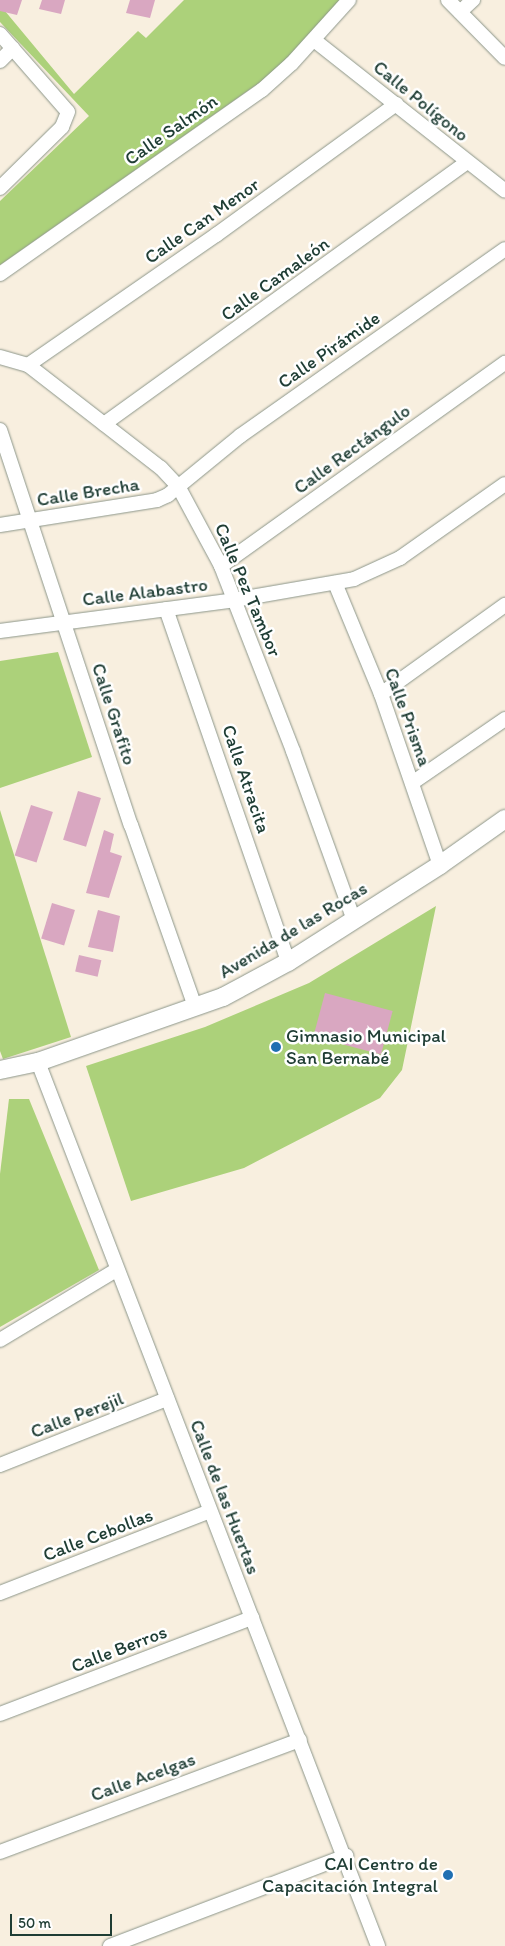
<!DOCTYPE html>
<html>
<head>
<meta charset="utf-8">
<style>
  body { margin:0 }
  #map { position:relative; width:505px; height:1946px; overflow:hidden; background:#f8efdf; font-family:Itim,sans-serif }
  div>[style] { position:absolute }
  .green>* { inset:0; background:#acd17a }
  .building>* { inset:0; background:#d9a7c1; transform-origin:0 0 }
  .roads { filter:drop-shadow(0 0 1px #8c968a) drop-shadow(0 0 1px #8c968a) }
  .minor>* { height:14px; margin:-7px; padding:0 7px; transform-origin:7px; border-radius:7px; background:#fff }
  .tertiary>* { height:18px; margin:-9px; padding:0 9px; transform-origin:9px; border-radius:9px; background:#fff }
  .dots>* { width:14px; height:14px; translate:-50% -50%; box-sizing:border-box; border:2px solid #fff; border-radius:50% }
  span { translate:-50% -50%; white-space:nowrap; text-align:center; line-height:1.15; -webkit-text-stroke:5px #fff; paint-order:stroke }
  .street-label { font-size:19px; color:#1f3d34 }
  .poi-label { font-size:19px; color:#1f3d34 }
  .left { translate:0 -50%; text-align:left }
  .right { translate:-100% -50%; text-align:right }
  .scale { position:absolute; left:10px; top:1914px; width:102px; height:22px; box-sizing:border-box; border:2px solid #1f3d34; border-top:0; padding-left:6px; font-size:15px; line-height:18px; white-space:nowrap; color:#1f3d34; -webkit-text-stroke:4px #fff; paint-order:stroke }
</style>
</head>
<body>
<div id="map">
  <div class="green">
    <i style="clip-path:polygon(184px 0,340px 0,276px 71px,0 265px,0 201px,89px 116px,0 22px,0 5px,74px 94px,138px 31px,146px 38px)"></i>
    <i style="clip-path:polygon(58px 652px,92px 757px,0 788px,0 661px)"></i>
    <i style="clip-path:polygon(0 810px,71px 1037px,3px 1059px,0 1051px)"></i>
    <i style="clip-path:polygon(436px 906px,402px 1070px,380px 1098px,244px 1168px,131px 1201px,86px 1066px,205px 1027px,309px 983px)"></i>
    <i style="clip-path:polygon(9px 1099px,29px 1099px,99px 1270px,0 1327px,0 1174px)"></i>
  </div>
  <div class="building">
    <i style="clip-path:polygon(0 0,22px 0,17px 15px,0 11px)"></i>
    <i style="clip-path:polygon(42px 0,65px 0,61px 14px,39px 9px)"></i>
    <i style="clip-path:polygon(130px 0,155px 0,150px 18px,126px 13px)"></i>
    <i style="left:78px;top:791px;width:24px;height:51px;rotate:17deg"></i>
    <i style="left:31px;top:805px;width:23px;height:53px;rotate:18deg"></i>
    <i style="clip-path:polygon(104px 830px,114px 834px,110px 852px,122px 856px,109px 898px,86px 893px)"></i>
    <i style="left:52px;top:903px;width:24px;height:37px;rotate:17deg"></i>
    <i style="clip-path:polygon(98px 910px,120px 916px,113px 952px,88px 947px)"></i>
    <i style="left:79px;top:955px;width:23px;height:17px;rotate:13deg"></i>
    <i style="left:325px;top:993px;width:70px;height:45px;rotate:15deg"></i>
  </div>
  <div class="roads">
    <div class="minor">
      <i style="left:448px;top:0;width:81px;rotate:45.5deg"></i>
      <i style="left:460px;top:12px;width:18px;rotate:-43deg"></i>
      <i style="left:0;top:34px;width:103px;rotate:48.9deg"></i>
      <i style="left:68px;top:112px;width:16px;rotate:112deg"></i>
      <i style="left:62px;top:127px;width:87px;rotate:135.5deg"></i>
      <i style="left:314px;top:40px;width:243px;rotate:38.3deg"></i>
      <i style="left:0;top:61px;width:18px;rotate:-45deg"></i>
      <i style="left:0;top:274px;width:320px;rotate:-35.1deg"></i>
      <i style="left:262px;top:90px;width:40px;rotate:-42deg"></i>
      <i style="left:292px;top:63px;width:85px;rotate:-47.9deg"></i>
      <i style="left:0;top:357px;width:29px;rotate:16deg"></i>
      <i style="left:28px;top:365px;width:168px;rotate:37.8deg"></i>
      <i style="left:161px;top:468px;width:25px;rotate:47deg"></i>
      <i style="left:178px;top:486px;width:91px;rotate:61.7deg"></i>
      <i style="left:221px;top:566px;width:199px;rotate:68.7deg"></i>
      <i style="left:293px;top:751px;width:180px;rotate:70.2deg"></i>
      <i style="left:28px;top:365px;width:229px;rotate:-34.7deg"></i>
      <i style="left:216px;top:235px;width:223px;rotate:-36deg"></i>
      <i style="left:104px;top:424px;width:448px;rotate:-35.8deg"></i>
      <i style="left:0;top:430px;width:416px;rotate:71.7deg"></i>
      <i style="left:131px;top:825px;width:193px;rotate:70.6deg"></i>
      <i style="left:0;top:525px;width:159px;rotate:-9deg"></i>
      <i style="left:157px;top:500px;width:12px;rotate:-24deg"></i>
      <i style="left:168px;top:495px;width:93px;rotate:-39.3deg"></i>
      <i style="left:240px;top:436px;width:324px;rotate:-35.2deg"></i>
      <i style="left:221px;top:566px;width:349px;rotate:-35.6deg"></i>
      <i style="left:335px;top:583px;width:120px;rotate:67.5deg"></i>
      <i style="left:381px;top:694px;width:181px;rotate:71deg"></i>
      <i style="left:166px;top:609px;width:373px;rotate:70.9deg"></i>
      <i style="left:0;top:631px;width:236px;rotate:-7.5deg"></i>
      <i style="left:234px;top:600px;width:122px;rotate:-9.9deg"></i>
      <i style="left:354px;top:579px;width:51px;rotate:-24.5deg"></i>
      <i style="left:400px;top:558px;width:128px;rotate:-35.2deg"></i>
      <i style="left:381px;top:694px;width:153px;rotate:-35.7deg"></i>
      <i style="left:412px;top:783px;width:113px;rotate:-34.5deg"></i>
      <i style="left:38px;top:1062px;width:947px;rotate:68.96deg"></i>
      <i style="left:0;top:1340px;width:135px;rotate:-31.1deg"></i>
      <i style="left:0;top:1465px;width:180px;rotate:-21.6deg"></i>
      <i style="left:0;top:1593px;width:225px;rotate:-21.3deg"></i>
      <i style="left:0;top:1714px;width:270px;rotate:-20.9deg"></i>
      <i style="left:0;top:1852px;width:320px;rotate:-20.5deg"></i>
      <i style="left:110px;top:1946px;width:253px;rotate:-20.9deg"></i>
    </div>
    <div class="tertiary">
      <i style="left:0;top:1070px;width:39px;rotate:-12deg"></i>
      <i style="left:38px;top:1062px;width:196px;rotate:-19.4deg"></i>
      <i style="left:223px;top:997px;width:74px;rotate:-28.3deg"></i>
      <i style="left:288px;top:962px;width:180px;rotate:-32.5deg"></i>
      <i style="left:440px;top:865px;width:80px;rotate:-35.3deg"></i>
    </div>
  </div>
  <div class="dots">
    <i style="left:276px;top:1047px;background:#1f6fb2"></i>
    <i style="left:448px;top:1875px;background:#1f6fb2"></i>
  </div>
  <div class="street-label">
    <span style="left:421px;top:101px;rotate:39deg">Calle Polígono</span>
    <span style="left:171px;top:130px;rotate:-35deg">Calle Salmón</span>
    <span style="left:202px;top:221px;rotate:-35deg">Calle Can Menor</span>
    <span style="left:275px;top:279px;rotate:-36deg">Calle Camaleón</span>
    <span style="left:329px;top:350px;rotate:-35deg">Calle Pirámide</span>
    <span style="left:352px;top:449px;rotate:-36deg">Calle Rectángulo</span>
    <span style="left:88px;top:492px;rotate:-9deg">Calle Brecha</span>
    <span style="left:248px;top:590px;rotate:67deg">Calle Pez Tambor</span>
    <span style="left:145px;top:592px;rotate:-7deg">Calle Alabastro</span>
    <span style="left:114px;top:714px;rotate:72deg">Calle Grafito</span>
    <span style="left:408px;top:717px;rotate:70deg">Calle Prisma</span>
    <span style="left:246px;top:779px;rotate:71deg">Calle Atracita</span>
    <span style="left:293px;top:930px;rotate:-31deg">Avenida de las Rocas</span>
    <span style="left:77px;top:1415px;rotate:-21deg">Calle Perejil</span>
    <span style="left:225px;top:1497px;rotate:69deg">Calle de las Huertas</span>
    <span style="left:98px;top:1535px;rotate:-21deg">Calle Cebollas</span>
    <span style="left:119px;top:1649px;rotate:-21deg">Calle Berros</span>
    <span style="left:143px;top:1777px;rotate:-20deg">Calle Acelgas</span>
  </div>
  <div class="poi-label">
    <span class="left" style="left:286px;top:1047px">Gimnasio Municipal<br>San Bernabé</span>
    <span class="right" style="left:438px;top:1875px">CAI Centro de<br>Capacitación Integral</span>
  </div>
  <div class="scale">50 m</div>
</div>
</body>
</html>
